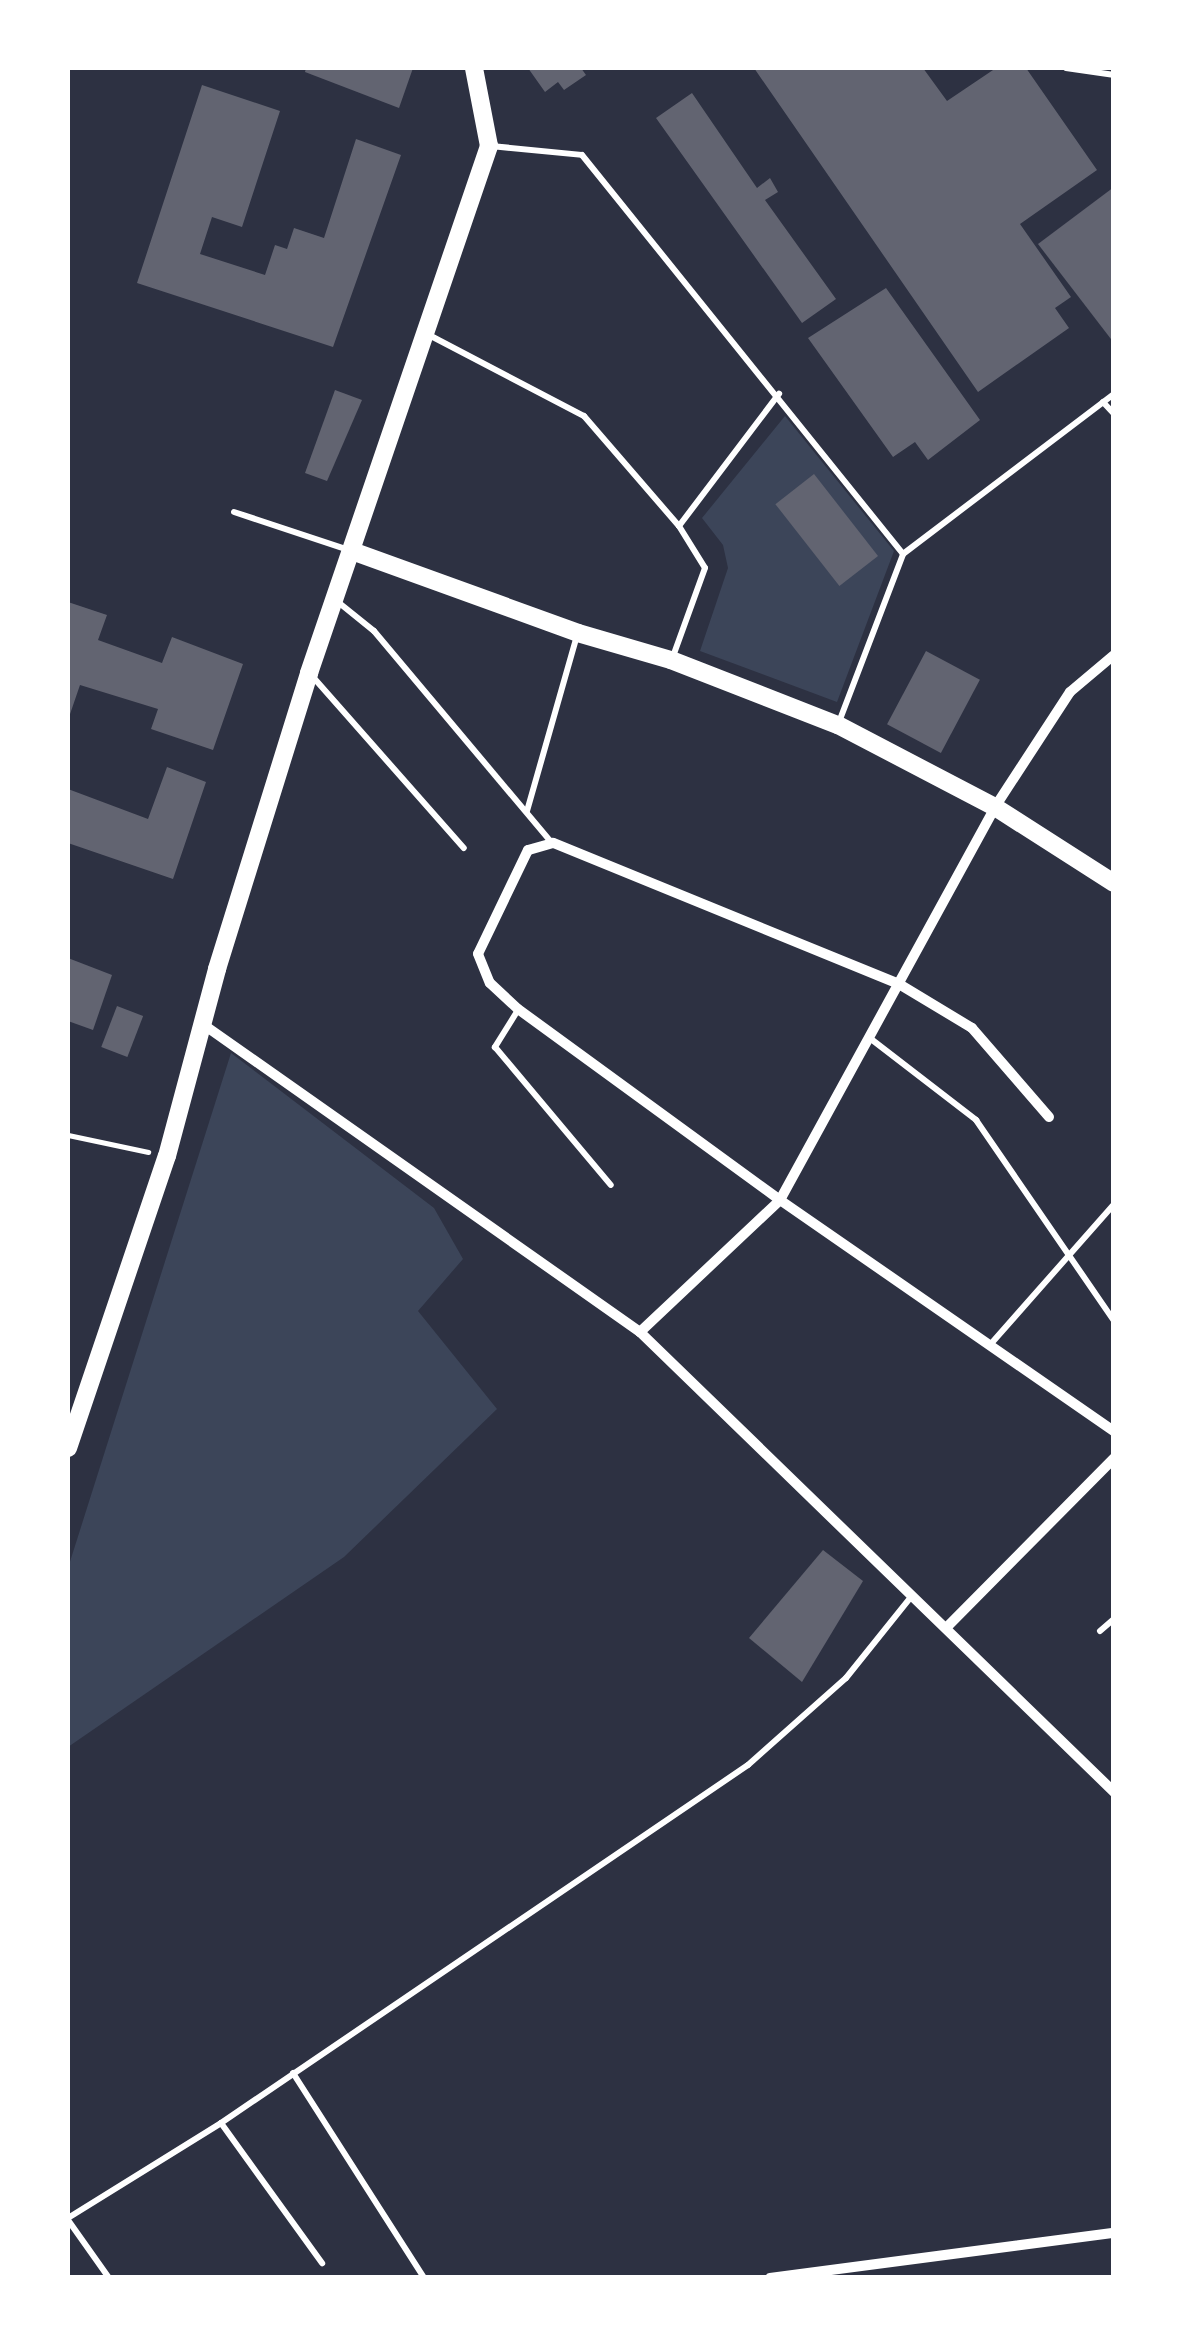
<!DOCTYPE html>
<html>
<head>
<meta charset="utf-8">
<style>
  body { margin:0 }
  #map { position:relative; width:1181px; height:2345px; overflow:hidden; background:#2d3142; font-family:"Open Sans",sans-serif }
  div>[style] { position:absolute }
  .green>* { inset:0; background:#3c4559 }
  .building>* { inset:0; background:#626471; transform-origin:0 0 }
  .path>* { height:5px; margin:-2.5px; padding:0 2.5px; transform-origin:2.5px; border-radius:2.5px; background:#fff }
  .service>* { height:6px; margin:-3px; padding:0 3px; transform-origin:3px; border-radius:3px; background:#fff }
  .minor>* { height:10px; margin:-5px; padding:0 5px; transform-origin:5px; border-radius:5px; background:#fff }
  .tertiary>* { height:18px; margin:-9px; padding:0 9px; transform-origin:9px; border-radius:9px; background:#fff }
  span { translate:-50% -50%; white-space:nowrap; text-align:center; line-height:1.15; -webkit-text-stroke:8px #fff; paint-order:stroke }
  .frame { position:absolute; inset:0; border:70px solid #fff; pointer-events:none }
</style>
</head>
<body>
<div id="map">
  <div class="green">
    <i style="clip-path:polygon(785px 416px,894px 551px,837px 702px,700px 651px,728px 568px,723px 545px,702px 518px)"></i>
    <i style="clip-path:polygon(231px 1053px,434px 1208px,463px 1259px,418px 1311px,497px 1409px,344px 1557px,68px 1747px,68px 1568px)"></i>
  </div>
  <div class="building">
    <i style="clip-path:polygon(306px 68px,413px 68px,399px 108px,305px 72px)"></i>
    <i style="clip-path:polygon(528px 68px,581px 68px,586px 75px,564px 90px,558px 82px,545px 92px)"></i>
    <i style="clip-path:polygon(754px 68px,923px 68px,947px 101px,996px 68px,1026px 68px,1097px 170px,1020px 224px,1071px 297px,1055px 308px,1069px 328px,978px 392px)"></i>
    <i style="clip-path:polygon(202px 85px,280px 111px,242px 227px,212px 217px,200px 254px,265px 275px,275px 245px,287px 249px,294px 228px,324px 238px,356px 139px,401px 155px,333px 347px,137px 283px)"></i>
    <i style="clip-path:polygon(692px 93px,757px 188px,770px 178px,778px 192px,765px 200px,836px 299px,802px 323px,656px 118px)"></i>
    <i style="clip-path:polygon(1114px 187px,1114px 343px,1038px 244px)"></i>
    <i style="clip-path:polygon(886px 288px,980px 420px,928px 460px,915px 442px,893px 457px,808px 338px)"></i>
    <i style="clip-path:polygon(335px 390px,362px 400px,327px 481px,305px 473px)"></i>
    <i style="left:814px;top:474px;width:104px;height:49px;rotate:52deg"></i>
    <i style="clip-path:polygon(68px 602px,107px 615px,98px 640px,162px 663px,172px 637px,243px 664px,213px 750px,151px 729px,158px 709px,80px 685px,68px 720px)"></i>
    <i style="left:926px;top:651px;width:61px;height:83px;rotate:28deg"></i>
    <i style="clip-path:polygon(167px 767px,206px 782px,173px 879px,68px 843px,68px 789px,148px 819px)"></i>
    <i style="clip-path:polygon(68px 958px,112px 975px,93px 1030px,68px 1021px)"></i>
    <i style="left:117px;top:1006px;width:28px;height:44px;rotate:21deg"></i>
    <i style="clip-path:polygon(823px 1550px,863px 1581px,802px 1682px,749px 1638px)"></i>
  </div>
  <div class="path">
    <i style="left:68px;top:1135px;width:82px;rotate:12deg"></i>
  </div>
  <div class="service">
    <i style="left:1066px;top:68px;width:49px;rotate:8.3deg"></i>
    <i style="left:491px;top:146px;width:91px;rotate:5.6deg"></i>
    <i style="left:582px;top:155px;width:512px;rotate:51.18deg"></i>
    <i style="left:429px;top:335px;width:175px;rotate:27.6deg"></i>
    <i style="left:584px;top:416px;width:145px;rotate:49.2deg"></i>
    <i style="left:679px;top:526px;width:49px;rotate:58.2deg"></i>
    <i style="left:705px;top:568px;width:97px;rotate:109.9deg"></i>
    <i style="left:1103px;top:402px;width:16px;rotate:47deg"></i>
    <i style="left:234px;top:512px;width:118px;rotate:18.3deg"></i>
    <i style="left:679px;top:526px;width:166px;rotate:-52.9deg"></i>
    <i style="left:338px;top:602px;width:46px;rotate:38.9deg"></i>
    <i style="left:374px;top:631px;width:277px;rotate:50deg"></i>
    <i style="left:313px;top:677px;width:228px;rotate:48.6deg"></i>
    <i style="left:839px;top:722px;width:180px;rotate:-69.1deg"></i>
    <i style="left:903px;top:554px;width:265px;rotate:-37.2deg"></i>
    <i style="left:527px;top:811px;width:183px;rotate:-74.1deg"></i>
    <i style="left:518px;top:1010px;width:44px;rotate:121.9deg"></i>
    <i style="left:495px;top:1047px;width:180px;rotate:50deg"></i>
    <i style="left:871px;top:1039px;width:133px;rotate:37.6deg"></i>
    <i style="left:976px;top:1120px;width:244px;rotate:55.5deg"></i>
    <i style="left:989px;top:1346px;width:189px;rotate:-48.6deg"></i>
    <i style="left:1100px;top:1631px;width:18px;rotate:-41deg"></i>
    <i style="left:293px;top:2073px;width:243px;rotate:57.4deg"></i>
    <i style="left:221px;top:2123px;width:173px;rotate:54.2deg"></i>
    <i style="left:68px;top:2218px;width:180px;rotate:-31.8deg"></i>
    <i style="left:221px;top:2123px;width:637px;rotate:-34.19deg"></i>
    <i style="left:748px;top:1765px;width:131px;rotate:-41.6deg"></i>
    <i style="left:846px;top:1678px;width:104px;rotate:-51.3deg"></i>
    <i style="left:68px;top:2220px;width:71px;rotate:54.7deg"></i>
  </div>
  <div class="minor">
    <i style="left:204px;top:1025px;width:533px;rotate:35.15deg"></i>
    <i style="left:640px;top:1332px;width:661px;rotate:44.14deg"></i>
    <i style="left:1049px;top:1117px;width:118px;rotate:-130.9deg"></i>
    <i style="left:972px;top:1028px;width:85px;rotate:-148.9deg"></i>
    <i style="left:899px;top:984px;width:374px;rotate:-157.8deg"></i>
    <i style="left:553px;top:843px;width:26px;rotate:164deg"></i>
    <i style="left:528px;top:850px;width:115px;rotate:115.7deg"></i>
    <i style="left:478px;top:954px;width:31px;rotate:68deg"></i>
    <i style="left:490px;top:983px;width:38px;rotate:43deg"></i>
    <i style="left:518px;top:1009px;width:324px;rotate:36.1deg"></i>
    <i style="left:780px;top:1200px;width:406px;rotate:34.7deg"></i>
    <i style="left:640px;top:1332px;width:192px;rotate:-43.3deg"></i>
    <i style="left:780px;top:1200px;width:448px;rotate:-61.3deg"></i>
    <i style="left:995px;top:807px;width:137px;rotate:-56.9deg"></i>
    <i style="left:1070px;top:692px;width:57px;rotate:-40.1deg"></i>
    <i style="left:946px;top:1628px;width:239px;rotate:-45.3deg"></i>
    <i style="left:770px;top:2278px;width:347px;rotate:-7.5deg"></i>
  </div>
  <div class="tertiary">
    <i style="left:352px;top:551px;width:240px;rotate:19.9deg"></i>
    <i style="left:578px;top:633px;width:97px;rotate:16.2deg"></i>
    <i style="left:671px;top:660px;width:179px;rotate:21.3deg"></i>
    <i style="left:838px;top:725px;width:177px;rotate:27.6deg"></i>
    <i style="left:995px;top:807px;width:141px;rotate:32.6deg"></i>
    <i style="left:68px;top:1448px;width:308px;rotate:-71.3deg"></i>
    <i style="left:167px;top:1156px;width:194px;rotate:-75deg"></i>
    <i style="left:217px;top:969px;width:310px;rotate:-72.7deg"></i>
    <i style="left:309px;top:673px;width:557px;rotate:-71.14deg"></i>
    <i style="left:489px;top:146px;width:79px;rotate:-100.9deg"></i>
  </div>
  <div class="frame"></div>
</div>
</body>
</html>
